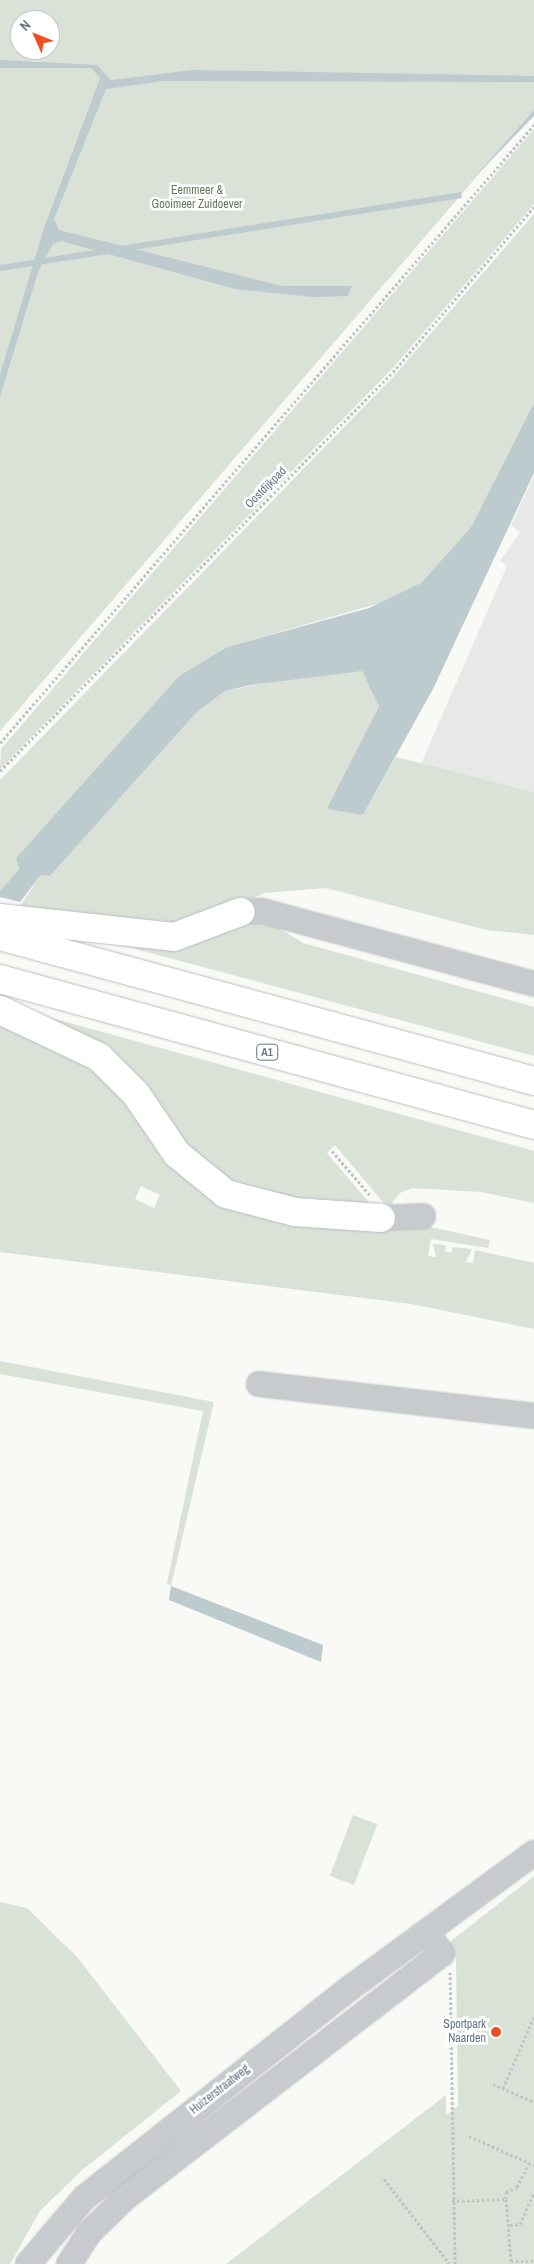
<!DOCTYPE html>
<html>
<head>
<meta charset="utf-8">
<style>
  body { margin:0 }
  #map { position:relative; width:534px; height:2264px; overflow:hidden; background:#f9f9f6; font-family:"Archivo Narrow",sans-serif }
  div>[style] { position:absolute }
  .built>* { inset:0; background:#e7e8e7 }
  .green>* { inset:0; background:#dae1d7; transform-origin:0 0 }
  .water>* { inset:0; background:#bdcace; transform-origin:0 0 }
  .path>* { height:3px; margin-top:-1.5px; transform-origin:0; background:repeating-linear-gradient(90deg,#c0c3c5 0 2.5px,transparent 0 5px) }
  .roads { filter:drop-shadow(0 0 1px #b9bdc0) drop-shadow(0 0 1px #b9bdc0) }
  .minor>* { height:24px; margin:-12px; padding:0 12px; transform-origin:12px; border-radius:12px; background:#c7cbce }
  .highway>* { height:28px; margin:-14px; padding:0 14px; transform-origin:14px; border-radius:14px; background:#fff }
  .dots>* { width:14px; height:14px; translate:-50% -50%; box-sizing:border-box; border:2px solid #fff; border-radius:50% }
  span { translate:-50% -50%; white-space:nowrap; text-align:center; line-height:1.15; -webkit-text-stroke:5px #fff; paint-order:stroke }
  .shield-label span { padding:1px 4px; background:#fff; border:1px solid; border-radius:4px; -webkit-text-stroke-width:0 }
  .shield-label { font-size:11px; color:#627583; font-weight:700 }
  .park-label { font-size:12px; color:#667a61 }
  .street-label { font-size:12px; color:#627583 }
  .poi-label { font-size:12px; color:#627583 }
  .right { translate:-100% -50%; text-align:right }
  .north { position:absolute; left:10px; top:10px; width:50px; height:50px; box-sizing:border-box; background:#fff; border:1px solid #c0c8cd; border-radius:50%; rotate:314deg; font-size:14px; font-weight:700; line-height:20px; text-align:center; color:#627583 }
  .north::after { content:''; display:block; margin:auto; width:18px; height:22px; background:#ef4f20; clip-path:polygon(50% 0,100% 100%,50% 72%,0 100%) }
</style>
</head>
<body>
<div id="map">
  <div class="built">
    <i style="clip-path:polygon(534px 476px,534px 792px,421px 764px,507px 566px,500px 561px,520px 532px,511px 525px)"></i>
  </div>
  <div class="green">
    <i style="clip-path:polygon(evenodd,0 0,534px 0,534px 110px,0 731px,0 0,20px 20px,50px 20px,50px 50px,20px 50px,20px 20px)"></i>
    <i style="clip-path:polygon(534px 129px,534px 204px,392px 369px,0 769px,1px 749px)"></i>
    <i style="clip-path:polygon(534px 214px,534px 403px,471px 527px,421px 583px,397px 598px,227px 647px,179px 676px,16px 858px,19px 869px,0 891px,0 780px,394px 376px)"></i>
    <i style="clip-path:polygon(362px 670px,379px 706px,328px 809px,363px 815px,396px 757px,534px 792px,534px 935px,486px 930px,326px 888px,265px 893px,192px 925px,20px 906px,41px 875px,50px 876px,196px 713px,225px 691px,303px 675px)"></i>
    <i style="clip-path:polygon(261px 917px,303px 943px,534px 1007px,534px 1056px,91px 937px)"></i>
    <i style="clip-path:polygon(12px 1007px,534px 1151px,534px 1203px,481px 1192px,412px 1188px,400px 1193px,388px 1208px,335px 1145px,327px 1153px,377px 1212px,351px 1212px,218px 1182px,155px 1111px)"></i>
    <i style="clip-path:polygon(evenodd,0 1022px,91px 1062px,187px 1174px,490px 1240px,488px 1248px,431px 1239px,428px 1256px,436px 1257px,433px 1244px,446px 1245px,445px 1251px,451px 1253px,453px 1247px,472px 1249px,466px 1262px,473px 1263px,475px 1250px,534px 1263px,534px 1329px,411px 1304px,0 1252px,0 1022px,141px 1186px,160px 1195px,154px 1208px,135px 1199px,141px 1186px)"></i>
    <i style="clip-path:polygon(0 1361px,214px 1402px,171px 1586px,167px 1583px,203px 1411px,0 1374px)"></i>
    <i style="left:353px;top:1815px;width:26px;height:65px;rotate:21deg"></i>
    <i style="clip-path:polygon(534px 1876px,534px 2264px,226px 2264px,446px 2095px,446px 2115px,458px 2106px,456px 1957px,446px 1945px)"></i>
    <i style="clip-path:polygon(0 1902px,27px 1908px,77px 1957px,181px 2091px,81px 2171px,40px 2211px,10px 2264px,0 2264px)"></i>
  </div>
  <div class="water">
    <i style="clip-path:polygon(0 60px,97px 65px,111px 80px,193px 70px,534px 76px,534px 82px,164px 81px,106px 89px,54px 219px,59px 230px,282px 286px,352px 286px,348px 296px,314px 297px,235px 289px,61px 241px,53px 244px,38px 272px,0 397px,0 375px,44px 228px,100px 78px,91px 68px,0 68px)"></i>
    <i style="clip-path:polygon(534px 110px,534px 116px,473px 179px)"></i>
    <i style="left:461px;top:192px;width:6px;height:709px;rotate:81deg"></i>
    <i style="clip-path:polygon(534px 403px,534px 473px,433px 689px,363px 815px,327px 809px,379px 706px,362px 671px,251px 685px,225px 691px,196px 713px,50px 876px,41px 875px,20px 902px,0 897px,0 891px,19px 869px,16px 858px,179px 676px,227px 647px,369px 608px,421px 583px,471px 527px)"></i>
    <i style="clip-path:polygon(171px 1586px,323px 1645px,321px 1662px,169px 1600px)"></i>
  </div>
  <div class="path">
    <i style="left:0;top:743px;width:817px;rotate:-49.17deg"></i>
    <i style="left:0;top:771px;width:560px;rotate:-45.43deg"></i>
    <i style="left:393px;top:372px;width:217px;rotate:-49.5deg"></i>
    <i style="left:332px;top:1151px;width:58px;rotate:49.2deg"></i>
    <i style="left:450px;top:1972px;width:292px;rotate:89deg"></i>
    <i style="left:493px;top:2084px;width:45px;rotate:23.7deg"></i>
    <i style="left:503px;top:2088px;width:77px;rotate:-66.4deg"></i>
    <i style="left:469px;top:2136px;width:71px;rotate:24deg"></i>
    <i style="left:384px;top:2179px;width:106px;rotate:52.3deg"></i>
    <i style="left:506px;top:2199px;width:62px;rotate:85.4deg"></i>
    <i style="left:511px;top:2261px;width:23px"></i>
    <i style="left:452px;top:2201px;width:54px;rotate:-2.1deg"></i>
    <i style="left:506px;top:2199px;width:7px;rotate:-90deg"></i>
    <i style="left:506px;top:2192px;width:12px;rotate:-24deg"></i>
    <i style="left:517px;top:2187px;width:27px;rotate:-63deg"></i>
    <i style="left:510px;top:2225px;width:10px;rotate:-6deg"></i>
    <i style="left:520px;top:2224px;width:35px;rotate:-66deg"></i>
  </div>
  <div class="roads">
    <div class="minor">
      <i style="left:240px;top:912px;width:22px;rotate:-3deg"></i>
      <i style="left:262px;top:911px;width:282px;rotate:15deg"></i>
      <i style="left:381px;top:1218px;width:42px;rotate:-2.7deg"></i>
      <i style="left:259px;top:1384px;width:277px;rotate:6.6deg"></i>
      <i style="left:28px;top:2264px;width:87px;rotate:-49.7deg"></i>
      <i style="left:84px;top:2198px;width:339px;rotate:-38.3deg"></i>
      <i style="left:350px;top:1988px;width:228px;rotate:-36.3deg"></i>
      <i style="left:69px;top:2264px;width:37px;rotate:-57deg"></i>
      <i style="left:89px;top:2233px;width:52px;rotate:-44.2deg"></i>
      <i style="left:126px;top:2197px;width:399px;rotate:-37.6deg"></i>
      <i style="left:442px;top:1954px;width:27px;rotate:-124deg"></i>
    </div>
    <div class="highway">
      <i style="left:0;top:918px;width:175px;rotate:6.2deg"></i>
      <i style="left:174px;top:937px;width:71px;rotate:-20.7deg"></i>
      <i style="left:0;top:936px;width:553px;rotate:15.19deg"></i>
      <i style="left:0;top:979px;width:554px;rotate:15.29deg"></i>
      <i style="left:0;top:1010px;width:110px;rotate:25.4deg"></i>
      <i style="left:99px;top:1057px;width:52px;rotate:45deg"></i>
      <i style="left:136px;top:1094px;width:73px;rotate:55.7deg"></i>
      <i style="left:177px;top:1154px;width:63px;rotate:39.2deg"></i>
      <i style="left:226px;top:1194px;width:71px;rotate:14.6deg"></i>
      <i style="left:295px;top:1212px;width:86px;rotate:4deg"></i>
    </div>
  </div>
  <div class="dots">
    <i style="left:496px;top:2032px;background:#ef4f20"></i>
  </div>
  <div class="shield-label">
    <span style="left:267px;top:1052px">A1</span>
  </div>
  <div class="park-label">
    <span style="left:197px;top:198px">Eemmeer &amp;<br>Gooimeer Zuidoever</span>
  </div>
  <div class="street-label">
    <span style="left:266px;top:488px;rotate:-45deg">Oostdijkpad</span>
    <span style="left:220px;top:2090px;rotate:-38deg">Huizerstraatweg</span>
  </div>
  <div class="poi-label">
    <span class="right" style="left:486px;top:2032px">Sportpark<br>Naarden</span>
  </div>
  <div class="north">N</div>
</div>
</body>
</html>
